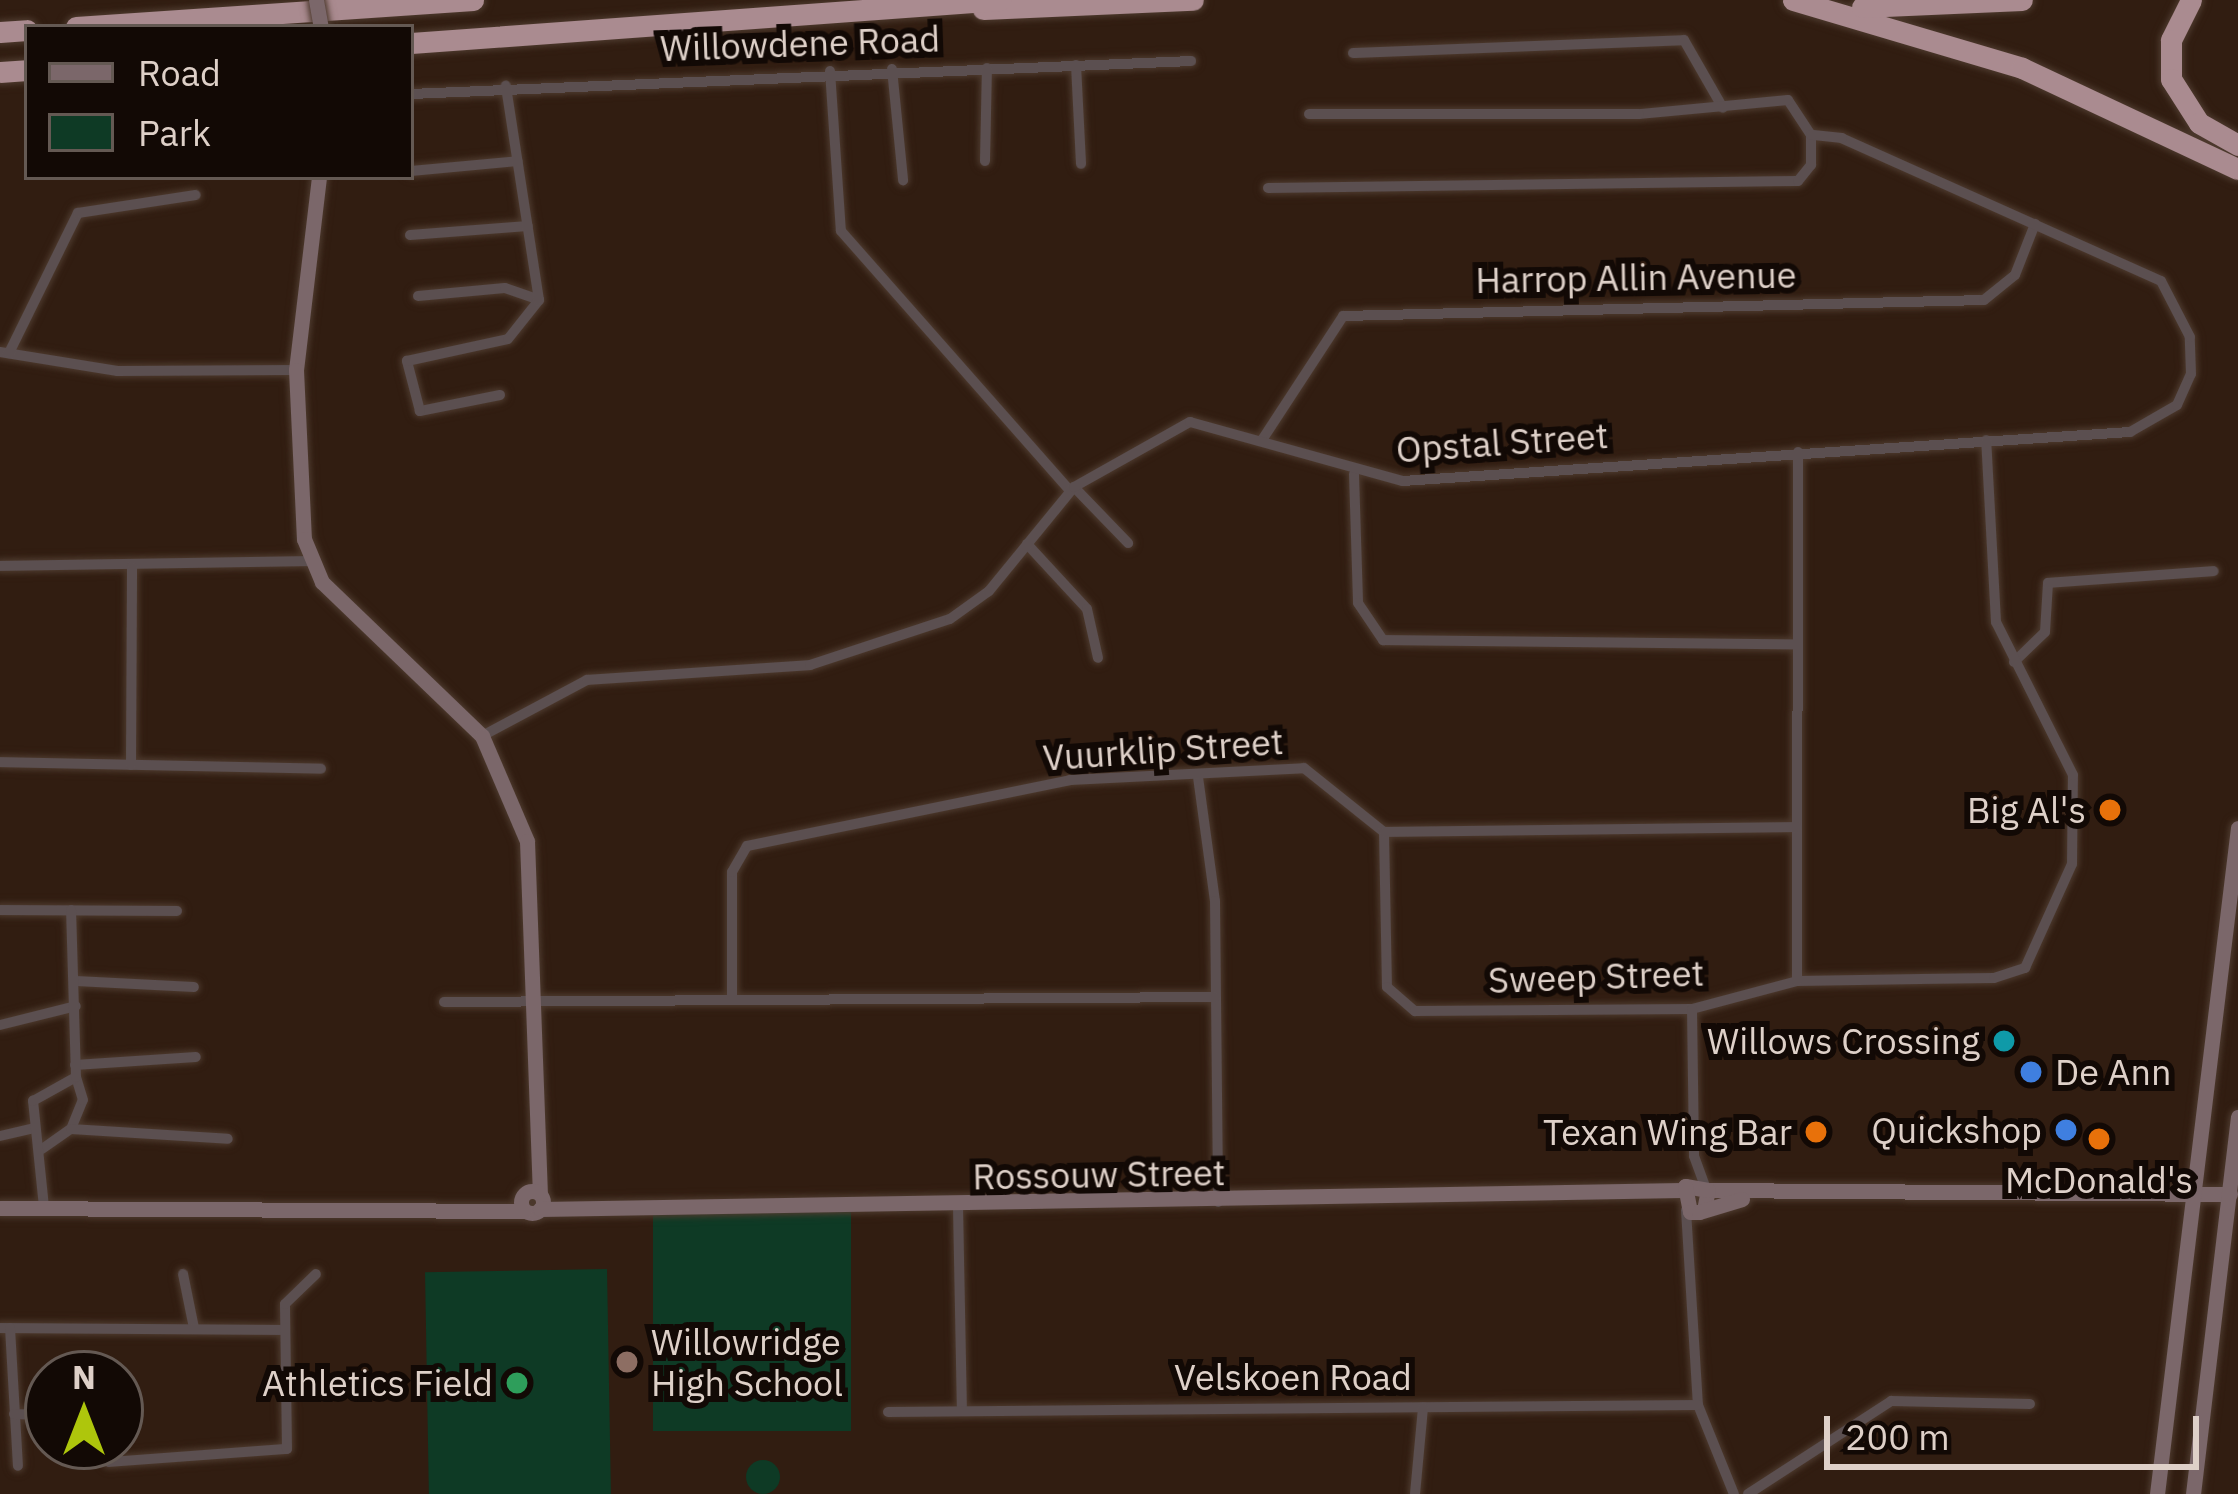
<!DOCTYPE html>
<html>
<head>
<meta charset="utf-8">
<style>
  body { margin:0 }
  #map { position:relative; width:2238px; height:1494px; overflow:hidden; background:#311d11; font-family:"IBM Plex Sans",sans-serif }
  div>[style] { position:absolute }
  .green>* { inset:0; background:#0e3a25; transform-origin:0 0 }
  .round { border-radius:50% }
  .roads { filter:drop-shadow(0 0 3px #4d3a2e) drop-shadow(0 0 3px #4d3a2e) }
  .street>* { height:10px; margin:-5px; padding:0 5px; transform-origin:5px; border-radius:5px; background:#5b4f50 }
  .secondary>* { height:15px; margin:-7.5px; padding:0 7.5px; transform-origin:7.5px; border-radius:7.5px; background:#7b676a }
  .secondary>.ring { margin:-7.5px; padding:0; box-sizing:content-box; background:none; border:15px solid #7b676a; border-radius:50% }
  .highway>* { height:21px; margin:-10.5px; padding:0 10.5px; transform-origin:10.5px; border-radius:10.5px; background:#aa8b90 }
  .bridges { filter:drop-shadow(0 0 3px #4d3a2e) drop-shadow(0 0 3px #4d3a2e) }
  .secondary-bridge>* { height:15px; margin:-7.5px; padding:0 7.5px; transform-origin:7.5px; border-radius:7.5px; background:#7b676a }
  .dots>* { width:33px; height:33px; translate:-50% -50%; box-sizing:border-box; border:6px solid #120905; border-radius:50% }
  span { translate:-50% -50%; white-space:nowrap; text-align:center; line-height:1.15; -webkit-text-stroke:12px #120905; paint-order:stroke }
  .street-label { font-size:36px; color:#ded0c8 }
  .poi-label { font-size:36px; color:#ded0c8 }
  .right { translate:-100% -50%; text-align:right }
  .left { translate:0 -50%; text-align:left }
  .legend { position:absolute; left:24px; top:24px; width:390px; height:156px; box-sizing:border-box; background:#120905; border:3px solid #645953; margin:0; padding:15px 21px; list-style:none; font-size:36px; color:#ded0c8 }
  .legend li { display:flex; align-items:center; gap:24px; height:60px }
  .legend b { width:60px; border:3px solid #645953 }
  .north { position:absolute; left:24px; top:1350px; width:120px; height:120px; box-sizing:border-box; background:#120905; border:3px solid #645953; border-radius:50%; rotate:0deg; font-size:33px; font-weight:700; line-height:48px; text-align:center; color:#ded0c8 }
  .north::after { content:''; display:block; margin:auto; width:42px; height:54px; background:#aec60c; clip-path:polygon(50% 0,100% 100%,50% 72%,0 100%) }
  .scale { position:absolute; left:1824px; top:1416px; width:375px; height:54px; box-sizing:border-box; border:6px solid #ded0c8; border-top:0; padding-left:15px; font-size:36px; line-height:42px; white-space:nowrap; color:#ded0c8; -webkit-text-stroke:9px #120905; paint-order:stroke }
</style>
</head>
<body>
<div id="map">
  <div class="green">
    <i style="left:653px;top:1207px;width:198px;height:224px"></i>
    <i style="left:607px;top:1269px;width:225px;height:182px;rotate:89deg"></i>
    <i class="round" style="left:746px;top:1460px;width:34px;height:34px"></i>
  </div>
  <div class="roads">
    <div class="street">
      <i style="left:1353px;top:53px;width:331px;rotate:-2.2deg"></i>
      <i style="left:1684px;top:40px;width:78px;rotate:60.2deg"></i>
      <i style="left:1076px;top:65px;width:99px;rotate:87.1deg"></i>
      <i style="left:892px;top:69px;width:112px;rotate:84.3deg"></i>
      <i style="left:830px;top:71px;width:160px;rotate:86.1deg"></i>
      <i style="left:841px;top:231px;width:346px;rotate:48.6deg"></i>
      <i style="left:411px;top:94px;width:781px;rotate:-2.42deg"></i>
      <i style="left:985px;top:161px;width:93px;rotate:-88.8deg"></i>
      <i style="left:411px;top:171px;width:107px;rotate:-5.3deg"></i>
      <i style="left:1268px;top:188px;width:530px;rotate:-0.76deg"></i>
      <i style="left:1798px;top:181px;width:21px;rotate:-51deg"></i>
      <i style="left:1811px;top:165px;width:30px;rotate:-90deg"></i>
      <i style="left:1811px;top:135px;width:42px;rotate:-123.3deg"></i>
      <i style="left:1788px;top:100px;width:150px;rotate:174.6deg"></i>
      <i style="left:1639px;top:114px;width:330px;rotate:180deg"></i>
      <i style="left:410px;top:235px;width:118px;rotate:-4.4deg"></i>
      <i style="left:418px;top:296px;width:87px;rotate:-5.3deg"></i>
      <i style="left:505px;top:288px;width:36px;rotate:19deg"></i>
      <i style="left:0;top:352px;width:119px;rotate:9.2deg"></i>
      <i style="left:117px;top:371px;width:179px;rotate:-0.3deg"></i>
      <i style="left:9px;top:353px;width:156px;rotate:-63.8deg"></i>
      <i style="left:78px;top:213px;width:119px;rotate:-8.7deg"></i>
      <i style="left:500px;top:395px;width:82px;rotate:168.7deg"></i>
      <i style="left:420px;top:411px;width:52px;rotate:-104.6deg"></i>
      <i style="left:407px;top:361px;width:103px;rotate:-12.3deg"></i>
      <i style="left:508px;top:339px;width:50px;rotate:-51.5deg"></i>
      <i style="left:539px;top:300px;width:217px;rotate:-98.8deg"></i>
      <i style="left:1262px;top:440px;width:148px;rotate:-56.8deg"></i>
      <i style="left:1343px;top:316px;width:641px;rotate:-1.43deg"></i>
      <i style="left:1984px;top:300px;width:40px;rotate:-39deg"></i>
      <i style="left:2015px;top:275px;width:55px;rotate:-68.6deg"></i>
      <i style="left:1354px;top:474px;width:129px;rotate:88.2deg"></i>
      <i style="left:1358px;top:603px;width:45px;rotate:56deg"></i>
      <i style="left:1383px;top:640px;width:414px;rotate:0.6deg"></i>
      <i style="left:1074px;top:487px;width:78px;rotate:46deg"></i>
      <i style="left:1027px;top:544px;width:88px;rotate:47.3deg"></i>
      <i style="left:1087px;top:609px;width:50px;rotate:77.3deg"></i>
      <i style="left:0;top:566px;width:309px;rotate:-0.9deg"></i>
      <i style="left:2014px;top:662px;width:43px;rotate:-44.1deg"></i>
      <i style="left:2045px;top:632px;width:49px;rotate:-86.5deg"></i>
      <i style="left:2048px;top:583px;width:166px;rotate:-4.1deg"></i>
      <i style="left:482px;top:736px;width:119px;rotate:-28.1deg"></i>
      <i style="left:587px;top:680px;width:224px;rotate:-3.8deg"></i>
      <i style="left:810px;top:665px;width:147px;rotate:-18.2deg"></i>
      <i style="left:950px;top:619px;width:48px;rotate:-35.7deg"></i>
      <i style="left:989px;top:591px;width:134px;rotate:-50.7deg"></i>
      <i style="left:1074px;top:487px;width:133px;rotate:-29.3deg"></i>
      <i style="left:1190px;top:422px;width:221px;rotate:15.5deg"></i>
      <i style="left:1403px;top:481px;width:729px;rotate:-3.86deg"></i>
      <i style="left:2130px;top:432px;width:54px;rotate:-29.9deg"></i>
      <i style="left:2177px;top:405px;width:34px;rotate:-66deg"></i>
      <i style="left:2191px;top:374px;width:37px;rotate:-92deg"></i>
      <i style="left:2190px;top:337px;width:63px;rotate:-117.4deg"></i>
      <i style="left:2161px;top:281px;width:350px;rotate:-155.9deg"></i>
      <i style="left:1842px;top:138px;width:31px;rotate:-174deg"></i>
      <i style="left:0;top:762px;width:321px;rotate:1.2deg"></i>
      <i style="left:131px;top:765px;width:198px;rotate:-89.7deg"></i>
      <i style="left:1198px;top:777px;width:125px;rotate:82.2deg"></i>
      <i style="left:1215px;top:901px;width:301px;rotate:89.4deg"></i>
      <i style="left:1384px;top:832px;width:155px;rotate:88.9deg"></i>
      <i style="left:1387px;top:987px;width:37px;rotate:41deg"></i>
      <i style="left:1415px;top:1011px;width:277px;rotate:-0.4deg"></i>
      <i style="left:1692px;top:1009px;width:109px;rotate:-14.9deg"></i>
      <i style="left:1797px;top:981px;width:197px;rotate:-0.9deg"></i>
      <i style="left:1994px;top:978px;width:33px;rotate:-18deg"></i>
      <i style="left:2025px;top:968px;width:114px;rotate:-65.7deg"></i>
      <i style="left:2072px;top:864px;width:89px;rotate:-89.4deg"></i>
      <i style="left:2073px;top:775px;width:171px;rotate:-116.7deg"></i>
      <i style="left:1996px;top:622px;width:182px;rotate:-93.1deg"></i>
      <i style="left:0;top:910px;width:177px;rotate:0.3deg"></i>
      <i style="left:76px;top:981px;width:118px;rotate:2.9deg"></i>
      <i style="left:1797px;top:981px;width:529px;rotate:-89.89deg"></i>
      <i style="left:732px;top:1000px;width:128px;rotate:-90deg"></i>
      <i style="left:732px;top:872px;width:30px;rotate:-60deg"></i>
      <i style="left:747px;top:846px;width:330px;rotate:-11.5deg"></i>
      <i style="left:1070px;top:780px;width:234px;rotate:-2.9deg"></i>
      <i style="left:1304px;top:768px;width:102px;rotate:38.7deg"></i>
      <i style="left:1384px;top:832px;width:413px;rotate:-0.7deg"></i>
      <i style="left:444px;top:1002px;width:771px;rotate:-0.37deg"></i>
      <i style="left:1692px;top:1009px;width:147px;rotate:89.2deg"></i>
      <i style="left:1694px;top:1156px;width:32px;rotate:70deg"></i>
      <i style="left:0;top:1025px;width:78px;rotate:-14deg"></i>
      <i style="left:75px;top:1065px;width:121px;rotate:-3.8deg"></i>
      <i style="left:71px;top:1129px;width:31px;rotate:-68deg"></i>
      <i style="left:83px;top:1100px;width:24px;rotate:-107deg"></i>
      <i style="left:0;top:1136px;width:36px;rotate:-13deg"></i>
      <i style="left:42px;top:1149px;width:35px;rotate:-35deg"></i>
      <i style="left:71px;top:1129px;width:157px;rotate:3.6deg"></i>
      <i style="left:958px;top:1206px;width:204px;rotate:88.9deg"></i>
      <i style="left:44px;top:1207px;width:107px;rotate:-95.9deg"></i>
      <i style="left:33px;top:1101px;width:49px;rotate:-29.2deg"></i>
      <i style="left:76px;top:1077px;width:167px;rotate:-91.7deg"></i>
      <i style="left:1686px;top:1210px;width:195px;rotate:86.5deg"></i>
      <i style="left:1698px;top:1405px;width:96px;rotate:68deg"></i>
      <i style="left:183px;top:1274px;width:55px;rotate:78.5deg"></i>
      <i style="left:0;top:1328px;width:284px;rotate:0.4deg"></i>
      <i style="left:10px;top:1328px;width:138px;rotate:86.7deg"></i>
      <i style="left:888px;top:1412px;width:810px;rotate:-0.5deg"></i>
      <i style="left:14px;top:1414px;width:34px;rotate:2deg"></i>
      <i style="left:100px;top:1446px;width:18px;rotate:61deg"></i>
      <i style="left:109px;top:1462px;width:178px;rotate:-4.2deg"></i>
      <i style="left:287px;top:1449px;width:145px;rotate:-90.8deg"></i>
      <i style="left:285px;top:1304px;width:43px;rotate:-44.1deg"></i>
      <i style="left:1415px;top:1494px;width:87px;rotate:-84.7deg"></i>
      <i style="left:1748px;top:1494px;width:171px;rotate:-33deg"></i>
      <i style="left:1891px;top:1401px;width:139px;rotate:1.2deg"></i>
    </div>
    <div class="secondary">
      <i style="left:319px;top:177px;width:194px;rotate:96.8deg"></i>
      <i style="left:296px;top:370px;width:169px;rotate:87.3deg"></i>
      <i style="left:304px;top:539px;width:47px;rotate:67.3deg"></i>
      <i style="left:322px;top:582px;width:222px;rotate:43.9deg"></i>
      <i style="left:482px;top:736px;width:114px;rotate:66.8deg"></i>
      <i style="left:527px;top:841px;width:353px;rotate:87.9deg"></i>
      <i style="left:1708px;top:1190px;width:522px;rotate:0.44deg"></i>
      <i class="ring" style="left:521px;top:1191px;width:7px;height:7px"></i>
      <i style="left:0;top:1208px;width:525px;rotate:0.33deg"></i>
      <i style="left:540px;top:1209px;width:1142px;rotate:-0.95deg"></i>
      <i style="left:1704px;top:1210px;width:20px;rotate:-79deg"></i>
      <i style="left:1708px;top:1190px;width:23px;rotate:-170deg"></i>
      <i style="left:1685px;top:1186px;width:26px;rotate:79deg"></i>
      <i style="left:1690px;top:1212px;width:9px"></i>
      <i style="left:1699px;top:1212px;width:45px;rotate:-16.8deg"></i>
      <i style="left:2157px;top:1494px;width:671px;rotate:-83.07deg"></i>
      <i style="left:2193px;top:1494px;width:380px;rotate:-83.2deg"></i>
    </div>
    <div class="highway">
      <i style="left:1793px;top:0;width:239px;rotate:16.5deg"></i>
      <i style="left:2022px;top:68px;width:238px;rotate:25.1deg"></i>
      <i style="left:2191px;top:0;width:45px;rotate:116.6deg"></i>
      <i style="left:2171px;top:40px;width:39px;rotate:90deg"></i>
      <i style="left:2171px;top:79px;width:52px;rotate:57.5deg"></i>
      <i style="left:2199px;top:123px;width:45px;rotate:29.4deg"></i>
      <i style="left:1862px;top:7px;width:160px;rotate:-2.5deg"></i>
      <i style="left:983px;top:9px;width:210px;rotate:-2.5deg"></i>
      <i style="left:76px;top:27px;width:398px;rotate:-3.9deg"></i>
      <i style="left:0;top:32px;width:27px;rotate:-4deg"></i>
      <i style="left:411px;top:43px;width:591px;rotate:-4.18deg"></i>
      <i style="left:0;top:72px;width:27px;rotate:-4deg"></i>
    </div>
  </div>
  <div class="bridges">
    <div class="secondary-bridge">
      <i style="left:316px;top:0;width:27px;rotate:80deg"></i>
    </div>
  </div>
  <div class="dots">
    <i style="left:2110px;top:810px;background:#e8710a"></i>
    <i style="left:2004px;top:1041px;background:#0f9aa8"></i>
    <i style="left:2031px;top:1072px;background:#3f7fe0"></i>
    <i style="left:2066px;top:1130px;background:#3f7fe0"></i>
    <i style="left:1816px;top:1132px;background:#e8710a"></i>
    <i style="left:2099px;top:1139px;background:#e8710a"></i>
    <i style="left:627px;top:1362px;background:#8d6e63"></i>
    <i style="left:517px;top:1383px;background:#2e9e5b"></i>
  </div>
  <div class="street-label">
    <span style="left:800px;top:43px;rotate:-2deg">Willowdene Road</span>
    <span style="left:1636px;top:277px;rotate:-1deg">Harrop Allin Avenue</span>
    <span style="left:1502px;top:442px;rotate:-4deg">Opstal Street</span>
    <span style="left:1163px;top:749px;rotate:-4deg">Vuurklip Street</span>
    <span style="left:1596px;top:976px;rotate:-2deg">Sweep Street</span>
    <span style="left:1099px;top:1174px;rotate:-1deg">Rossouw Street</span>
    <span style="left:1293px;top:1377px">Velskoen Road</span>
  </div>
  <div class="poi-label">
    <span class="right" style="left:2086px;top:810px">Big Al's</span>
    <span class="right" style="left:1980px;top:1041px">Willows Crossing</span>
    <span class="left" style="left:2055px;top:1072px">De Ann</span>
    <span class="right" style="left:2042px;top:1130px">Quickshop</span>
    <span class="right" style="left:1792px;top:1132px">Texan Wing Bar</span>
    <span style="left:2099px;top:1180px">McDonald's</span>
    <span class="left" style="left:651px;top:1362px">Willowridge<br>High School</span>
    <span class="right" style="left:493px;top:1383px">Athletics Field</span>
  </div>
  <ul class="legend">
  <li><b style="height:15px;background:#7b676a"></b>Road</li>
  <li><b style="height:33px;background:#0e3a25"></b>Park</li>
  </ul>
  <div class="north">N</div>
  <div class="scale">200 m</div>
</div>
</body>
</html>
